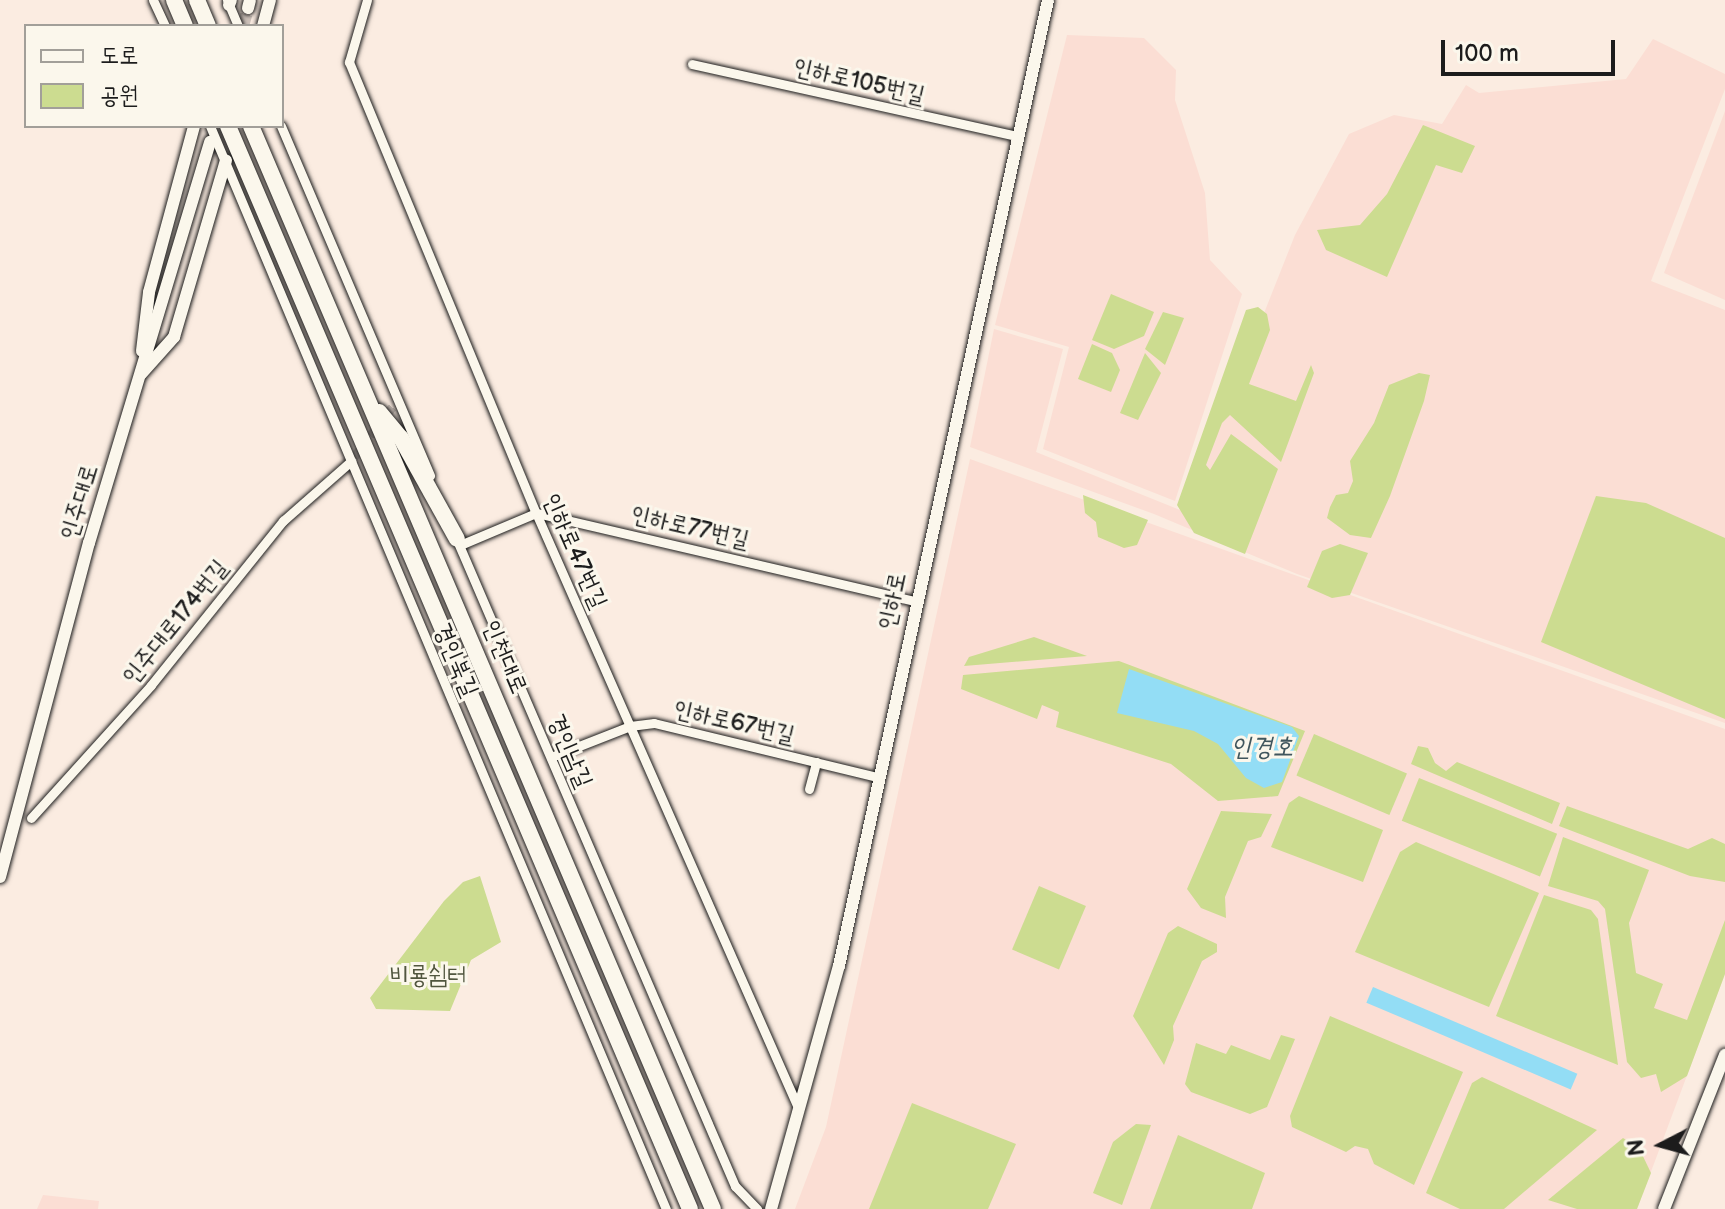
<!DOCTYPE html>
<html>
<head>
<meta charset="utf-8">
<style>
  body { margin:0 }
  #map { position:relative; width:1725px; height:1209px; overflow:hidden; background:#fbece1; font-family:"Balsamiq Sans","Poor Story",sans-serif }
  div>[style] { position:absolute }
  .built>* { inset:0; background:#fbded4 }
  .green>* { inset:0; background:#ccdc90; transform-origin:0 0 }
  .water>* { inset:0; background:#93ddf5; transform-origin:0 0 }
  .street-tunnel>* { height:9px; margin-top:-4.5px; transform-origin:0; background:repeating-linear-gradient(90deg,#cec2ba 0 9px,transparent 0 13.5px) }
  .secondary-tunnel>* { height:12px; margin-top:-6px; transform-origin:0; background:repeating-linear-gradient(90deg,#cec2ba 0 12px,transparent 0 18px) }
  .roads { filter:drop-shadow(0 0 2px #1c1c1c) drop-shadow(0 0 2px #1c1c1c) }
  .street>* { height:9px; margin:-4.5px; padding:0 4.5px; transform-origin:4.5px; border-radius:4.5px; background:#fbf7ec }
  .secondary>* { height:12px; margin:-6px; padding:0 6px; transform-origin:6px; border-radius:6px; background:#fbf7ec }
  .highway>* { height:16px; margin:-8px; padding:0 8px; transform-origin:8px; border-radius:8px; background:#fbf7ec }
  span { translate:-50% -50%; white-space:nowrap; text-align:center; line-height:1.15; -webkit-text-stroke:6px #fbf7ec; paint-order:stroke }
  .street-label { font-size:24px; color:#1c1c1c }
  .park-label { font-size:24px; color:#51563f }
  .water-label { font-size:26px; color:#40565d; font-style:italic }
  .legend { position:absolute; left:24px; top:24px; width:260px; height:104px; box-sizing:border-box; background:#fbf7ec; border:2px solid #a29f99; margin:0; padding:10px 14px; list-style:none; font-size:24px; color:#1c1c1c }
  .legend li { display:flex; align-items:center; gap:16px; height:40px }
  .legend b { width:40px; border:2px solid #a29f99 }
  .north { position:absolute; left:1621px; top:1105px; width:80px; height:80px; -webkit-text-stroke:6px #fbf7ec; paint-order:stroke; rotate:264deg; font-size:22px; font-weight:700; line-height:32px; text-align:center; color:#1c1c1c }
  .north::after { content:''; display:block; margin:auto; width:28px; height:36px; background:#1c1c1c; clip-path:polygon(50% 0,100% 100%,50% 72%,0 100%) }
  .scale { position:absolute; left:1441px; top:40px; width:174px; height:36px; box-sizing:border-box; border:4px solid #1c1c1c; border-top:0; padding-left:10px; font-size:24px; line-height:28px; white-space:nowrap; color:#1c1c1c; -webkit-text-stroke:6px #fbf7ec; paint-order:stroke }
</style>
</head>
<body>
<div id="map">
  <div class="built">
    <i style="clip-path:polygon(1067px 35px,1144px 38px,1176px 70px,1175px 100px,1205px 193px,1210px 260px,1242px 294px,1175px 501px,1043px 449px,1069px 347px,995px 325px)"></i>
    <i style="clip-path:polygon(1653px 39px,1725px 74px,1725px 89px,1651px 281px,1725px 310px,1725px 723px,1297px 574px,1154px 514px,970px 447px,994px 329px,1063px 349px,1036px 452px,1185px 512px,1295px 235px,1349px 134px,1394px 115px,1442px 124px,1466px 85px,1479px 93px,1626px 79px)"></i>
    <i style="clip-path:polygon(1725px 111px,1725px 300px,1664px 273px)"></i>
    <i style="clip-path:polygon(970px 459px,1725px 729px,1725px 974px,1637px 1209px,795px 1209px,826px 1127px)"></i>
    <i style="clip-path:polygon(43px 1195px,99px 1201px,98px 1209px,37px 1209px)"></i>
  </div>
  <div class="green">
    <i style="clip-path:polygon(1423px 125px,1475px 146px,1462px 173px,1436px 165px,1387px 277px,1326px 250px,1317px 230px,1360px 225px,1387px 194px)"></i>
    <i style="clip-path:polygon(1111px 294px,1154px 312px,1144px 336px,1114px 349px,1092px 340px)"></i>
    <i style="clip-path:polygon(1258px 307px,1267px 314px,1270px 330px,1249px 384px,1296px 401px,1311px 365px,1314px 373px,1281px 462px,1230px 415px,1222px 423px,1206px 465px,1210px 470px,1231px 434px,1278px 469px,1245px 554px,1194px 533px,1177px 505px,1246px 310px)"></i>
    <i style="clip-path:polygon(1163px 312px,1184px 318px,1165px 365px,1145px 349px)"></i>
    <i style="clip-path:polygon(1092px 344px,1112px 353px,1120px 370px,1111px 392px,1078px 379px)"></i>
    <i style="clip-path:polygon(1145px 353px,1161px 373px,1138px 420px,1120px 413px)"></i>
    <i style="clip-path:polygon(1419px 373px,1430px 375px,1424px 401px,1390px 496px,1371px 538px,1350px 535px,1327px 518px,1330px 507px,1336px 495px,1348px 493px,1353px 481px,1350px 461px,1374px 423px,1389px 385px)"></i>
    <i style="clip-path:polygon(1083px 495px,1148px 520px,1137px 545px,1124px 548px,1098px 537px,1096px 522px,1085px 513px)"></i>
    <i style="clip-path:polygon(1596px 496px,1646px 503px,1725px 538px,1725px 719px,1541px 642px)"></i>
    <i style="clip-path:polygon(1340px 544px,1368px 553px,1350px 595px,1332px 598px,1307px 587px,1322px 551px)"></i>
    <i style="clip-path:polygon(1034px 637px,1087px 656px,964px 666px,969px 657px)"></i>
    <i style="clip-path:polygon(1119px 661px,1305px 731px,1278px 796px,1218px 801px,1171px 764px,1056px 727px,1059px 712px,1042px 705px,1037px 719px,961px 689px,963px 675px)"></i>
    <i style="left:1314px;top:734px;width:101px;height:45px;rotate:23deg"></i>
    <i style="clip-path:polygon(1418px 746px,1428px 748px,1435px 763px,1446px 771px,1457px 762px,1560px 803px,1552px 824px,1411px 764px)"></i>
    <i style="left:1419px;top:778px;width:149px;height:46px;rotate:22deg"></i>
    <i style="clip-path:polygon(1299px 796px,1383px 830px,1363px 882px,1271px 847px,1289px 803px)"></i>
    <i style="clip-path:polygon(1567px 806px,1688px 849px,1712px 838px,1725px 844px,1725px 882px,1690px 876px,1559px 826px)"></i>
    <i style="clip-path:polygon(1221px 811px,1272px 814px,1261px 837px,1248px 841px,1225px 897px,1226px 918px,1201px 908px,1187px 889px)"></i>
    <i style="clip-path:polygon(1563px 837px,1649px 870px,1629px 923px,1636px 973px,1663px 984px,1654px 1008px,1687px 1020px,1725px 920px,1725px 974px,1687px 1076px,1661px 1092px,1656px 1074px,1641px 1078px,1627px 1062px,1605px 909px,1598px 901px,1548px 886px)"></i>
    <i style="clip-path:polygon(1416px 842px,1539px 893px,1489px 1007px,1355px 952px,1400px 852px)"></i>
    <i style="clip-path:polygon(480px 876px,501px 942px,471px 960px,450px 1011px,376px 1009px,370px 998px,444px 901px,463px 882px)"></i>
    <i style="left:1039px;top:886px;width:51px;height:69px;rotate:23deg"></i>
    <i style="clip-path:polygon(1544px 895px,1591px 910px,1598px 919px,1618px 1065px,1496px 1016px)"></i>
    <i style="clip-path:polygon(1178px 926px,1217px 944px,1217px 952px,1202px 961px,1173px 1026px,1174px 1040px,1164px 1065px,1133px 1016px,1168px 933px)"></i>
    <i style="clip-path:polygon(1330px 1016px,1463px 1072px,1414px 1185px,1374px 1164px,1368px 1149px,1355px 1146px,1346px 1152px,1292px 1127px,1290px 1116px)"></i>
    <i style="clip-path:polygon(1281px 1035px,1295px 1039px,1267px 1107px,1250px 1114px,1191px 1092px,1185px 1084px,1196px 1043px,1226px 1054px,1231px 1045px,1270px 1060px)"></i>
    <i style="clip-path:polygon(1482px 1077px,1597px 1130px,1504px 1209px,1460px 1209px,1426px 1193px,1472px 1083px)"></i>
    <i style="clip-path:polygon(912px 1103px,1016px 1144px,988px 1209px,869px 1209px)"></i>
    <i style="clip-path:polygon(1136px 1124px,1151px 1125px,1122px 1205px,1093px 1193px,1113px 1142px)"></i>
    <i style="clip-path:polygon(1178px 1135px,1265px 1173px,1252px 1209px,1150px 1209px)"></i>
    <i style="clip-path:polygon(1623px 1138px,1639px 1148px,1651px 1173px,1637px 1209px,1577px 1209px,1548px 1200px)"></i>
  </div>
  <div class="water">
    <i style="clip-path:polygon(1129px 669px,1292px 727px,1299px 736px,1282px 782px,1264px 788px,1246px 778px,1218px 744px,1194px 731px,1117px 713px)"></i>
    <i style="left:1373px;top:987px;width:222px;height:17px;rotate:23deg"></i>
  </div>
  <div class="street-tunnel">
    <i style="left:354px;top:457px;width:64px;rotate:-52.6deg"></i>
  </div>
  <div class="secondary-tunnel">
    <i style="left:243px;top:26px;width:19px;rotate:-74deg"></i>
  </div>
  <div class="roads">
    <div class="street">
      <i style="left:153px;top:0;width:29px;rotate:65deg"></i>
      <i style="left:227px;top:0;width:28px;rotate:67deg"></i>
      <i style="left:367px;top:0;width:65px;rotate:106.2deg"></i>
      <i style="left:349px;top:62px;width:488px;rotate:67.5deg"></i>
      <i style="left:536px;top:513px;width:652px;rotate:66.22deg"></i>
      <i style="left:692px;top:64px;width:334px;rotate:12.5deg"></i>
      <i style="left:210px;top:126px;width:1175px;rotate:67.17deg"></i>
      <i style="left:281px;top:126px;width:380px;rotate:66.9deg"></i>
      <i style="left:456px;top:538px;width:706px;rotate:66.71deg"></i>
      <i style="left:735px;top:1186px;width:32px;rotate:46deg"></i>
      <i style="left:460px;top:545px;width:82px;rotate:-22.8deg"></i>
      <i style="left:536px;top:513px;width:388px;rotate:13.1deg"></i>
      <i style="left:551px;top:757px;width:85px;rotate:-21.4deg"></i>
      <i style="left:630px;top:726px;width:24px;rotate:-7deg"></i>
      <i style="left:654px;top:723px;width:229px;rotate:13.6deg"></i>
      <i style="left:809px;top:789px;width:28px;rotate:-75deg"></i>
      <i style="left:31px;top:818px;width:179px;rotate:-47.9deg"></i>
      <i style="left:151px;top:685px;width:211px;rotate:-51.2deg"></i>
      <i style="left:283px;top:521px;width:91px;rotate:-41.4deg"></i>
    </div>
    <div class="secondary">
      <i style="left:229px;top:5px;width:5px;rotate:-68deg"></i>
      <i style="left:248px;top:8px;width:8px;rotate:-76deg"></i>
      <i style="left:263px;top:26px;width:27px;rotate:-75deg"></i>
      <i style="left:142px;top:351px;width:59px;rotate:-83.2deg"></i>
      <i style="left:149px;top:292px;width:172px;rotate:-74.8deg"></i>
      <i style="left:141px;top:374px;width:50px;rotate:-48.3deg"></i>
      <i style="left:174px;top:337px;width:184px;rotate:-73.6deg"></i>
      <i style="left:0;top:877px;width:346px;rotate:-75.1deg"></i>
      <i style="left:89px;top:543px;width:419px;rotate:-73.2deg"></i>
      <i style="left:771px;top:1209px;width:252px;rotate:-74.4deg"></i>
      <i style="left:839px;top:966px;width:988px;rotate:-77.79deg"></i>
      <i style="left:1664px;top:1209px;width:166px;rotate:-68.4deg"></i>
    </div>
    <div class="highway">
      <i style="left:174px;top:0;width:28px;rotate:67deg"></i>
      <i style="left:197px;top:0;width:28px;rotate:67deg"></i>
      <i style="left:228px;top:126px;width:1177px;rotate:66.9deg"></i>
      <i style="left:251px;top:126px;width:1177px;rotate:66.9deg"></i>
      <i style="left:379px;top:412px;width:34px;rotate:50deg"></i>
      <i style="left:401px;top:438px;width:115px;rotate:61deg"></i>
    </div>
  </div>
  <div class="street-label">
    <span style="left:859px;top:81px;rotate:13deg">인하로105번길</span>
    <span style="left:79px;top:502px;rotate:-73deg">인주대로</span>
    <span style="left:690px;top:527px;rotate:13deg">인하로77번길</span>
    <span style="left:575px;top:551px;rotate:66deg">인하로47번길</span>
    <span style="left:892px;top:601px;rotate:-78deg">인하로</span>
    <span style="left:175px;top:622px;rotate:-51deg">인주대로174번길</span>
    <span style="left:505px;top:657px;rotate:67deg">인천대로</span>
    <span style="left:456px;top:660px;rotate:67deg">경인북길</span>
    <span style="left:734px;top:722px;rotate:13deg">인하로67번길</span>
    <span style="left:570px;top:751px;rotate:67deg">경인남길</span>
  </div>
  <div class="park-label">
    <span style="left:428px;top:976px">비룡쉼터</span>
  </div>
  <div class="water-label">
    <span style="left:1262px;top:748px">인경호</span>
  </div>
  <ul class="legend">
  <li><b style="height:10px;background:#fbf7ec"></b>도로</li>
  <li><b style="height:22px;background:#ccdc90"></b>공원</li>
  </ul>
  <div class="north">N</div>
  <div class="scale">100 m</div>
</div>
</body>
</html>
